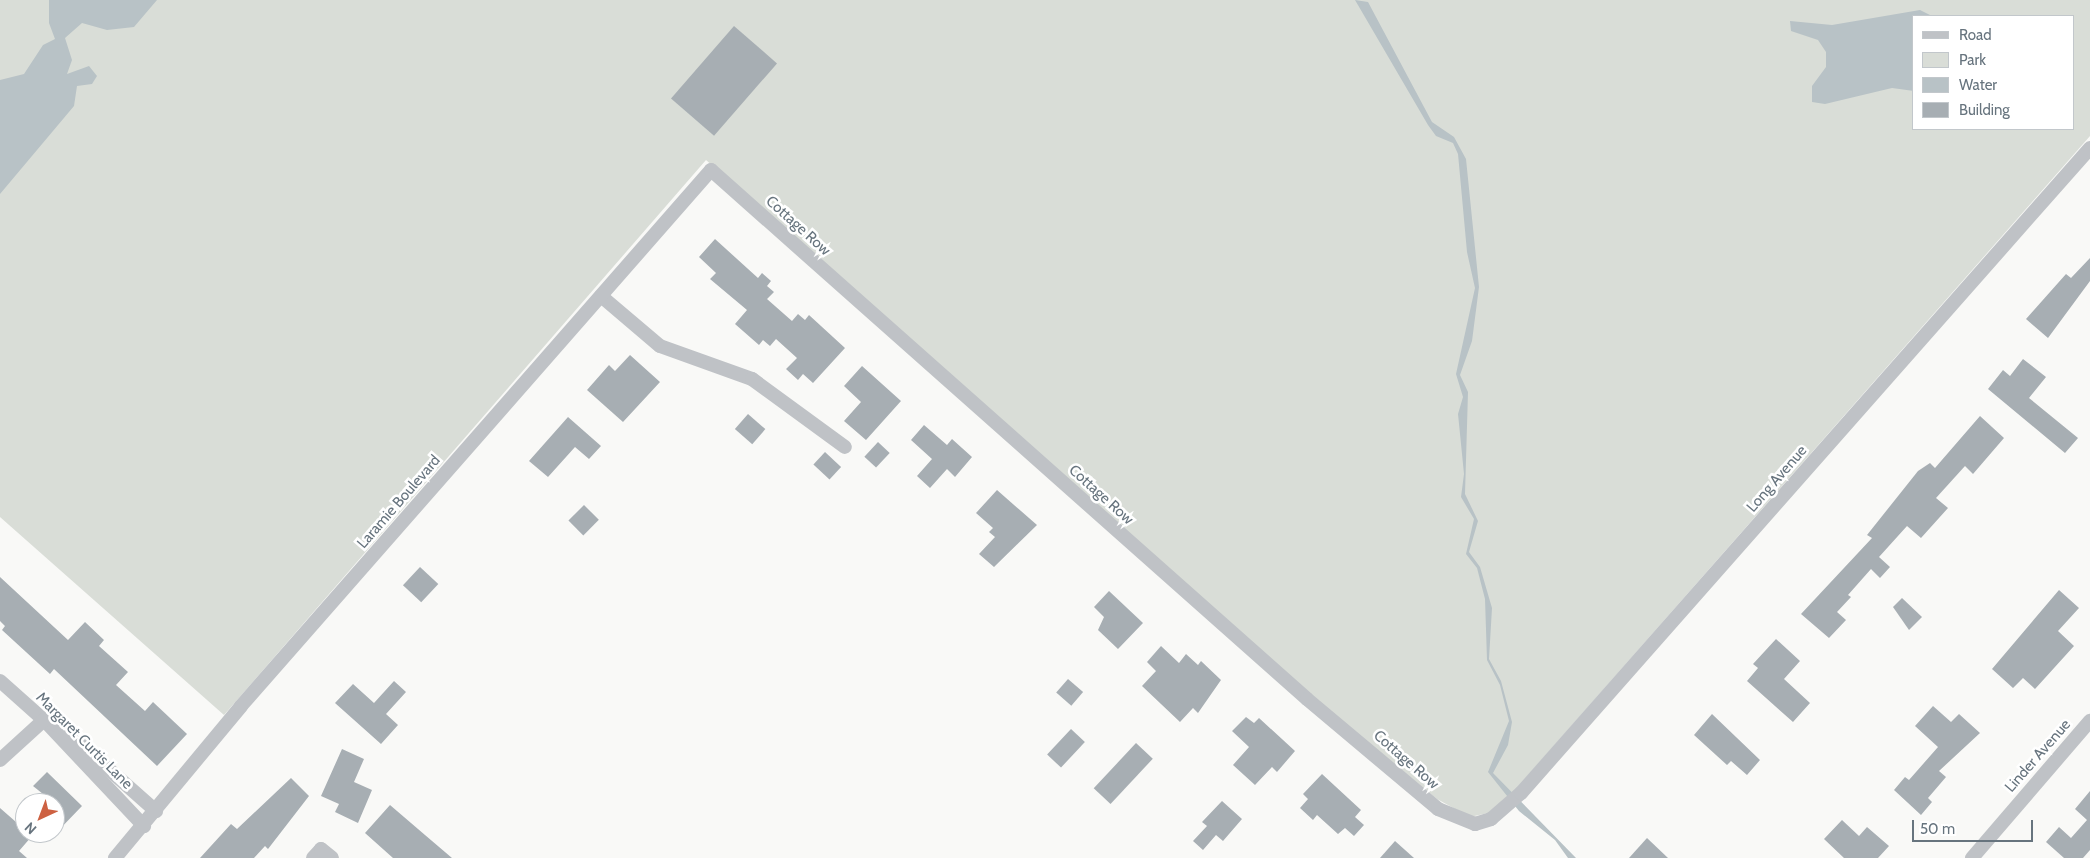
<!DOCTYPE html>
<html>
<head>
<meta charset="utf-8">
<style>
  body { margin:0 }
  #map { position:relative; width:2090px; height:858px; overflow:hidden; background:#f9f9f7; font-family:Cabin,sans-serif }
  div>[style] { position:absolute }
  .green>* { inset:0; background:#d9ddd7 }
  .water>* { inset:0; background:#b8c2c6 }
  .building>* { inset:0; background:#a7aeb3; transform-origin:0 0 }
  .street>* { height:14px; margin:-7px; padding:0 7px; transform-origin:7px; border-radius:7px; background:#bfc2c6 }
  span { translate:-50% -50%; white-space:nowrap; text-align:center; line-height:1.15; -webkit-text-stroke:5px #fff; paint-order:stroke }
  .street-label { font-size:15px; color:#67747e }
  .legend { position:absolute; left:1912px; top:15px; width:162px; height:115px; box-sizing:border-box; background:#fff; border:1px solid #c2c7cb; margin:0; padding:6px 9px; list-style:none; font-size:15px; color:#67747e }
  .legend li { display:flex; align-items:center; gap:10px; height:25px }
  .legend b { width:25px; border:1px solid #c2c7cb }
  .north { position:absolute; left:15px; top:793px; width:50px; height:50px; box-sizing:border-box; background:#fff; border:1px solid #c2c7cb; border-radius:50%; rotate:223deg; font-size:14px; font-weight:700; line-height:20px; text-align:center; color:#67747e }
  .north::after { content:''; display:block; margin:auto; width:18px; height:22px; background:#cd6142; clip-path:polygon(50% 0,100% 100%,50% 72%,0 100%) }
  .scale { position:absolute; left:1912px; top:820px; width:121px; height:22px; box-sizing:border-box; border:2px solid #67747e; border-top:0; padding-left:6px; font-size:15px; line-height:18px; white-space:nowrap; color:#67747e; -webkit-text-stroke:4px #fff; paint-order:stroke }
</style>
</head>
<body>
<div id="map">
  <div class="green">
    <i style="clip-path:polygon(evenodd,0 0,2090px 0,2090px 136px,1514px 791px,1488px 813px,1470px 817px,1437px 799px,1302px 688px,706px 160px,224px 715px,0 517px,0 0,1914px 16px,2074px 16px,2074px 129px,1914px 129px,1914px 16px)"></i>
  </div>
  <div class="water">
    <i style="clip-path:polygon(49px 0,157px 0,134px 27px,107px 30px,82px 23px,65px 38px,72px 60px,67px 74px,89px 66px,97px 76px,92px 84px,77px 86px,74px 106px,0 194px,0 80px,24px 74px,43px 45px,55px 39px,49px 23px)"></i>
    <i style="clip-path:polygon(1355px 0,1368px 2px,1432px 122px,1454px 137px,1466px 159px,1479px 287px,1472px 341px,1460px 375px,1468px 392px,1465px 494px,1478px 521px,1469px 552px,1480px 567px,1492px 608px,1489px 659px,1501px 681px,1512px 722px,1508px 745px,1493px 773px,1576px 858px,1568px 858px,1555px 840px,1519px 811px,1488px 772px,1509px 721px,1500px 685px,1487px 660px,1485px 599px,1477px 568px,1466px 554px,1474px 519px,1461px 497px,1464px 474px,1458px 414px,1463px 397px,1456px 374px,1475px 288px,1467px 252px,1458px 154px,1453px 143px,1436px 136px,1428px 125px)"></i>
    <i style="clip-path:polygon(1920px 10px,1932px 16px,1914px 16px,1914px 91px,1892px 88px,1825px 104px,1812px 102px,1812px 86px,1826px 67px,1826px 52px,1818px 40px,1791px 31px,1790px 21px,1832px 25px)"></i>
  </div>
  <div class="building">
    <i style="left:734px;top:26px;width:57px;height:96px;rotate:41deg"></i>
    <i style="clip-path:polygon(715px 239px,758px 278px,762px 273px,771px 281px,767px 286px,774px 292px,767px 299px,792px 321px,798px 314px,805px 320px,809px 315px,845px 348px,813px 383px,803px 374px,798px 380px,786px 369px,797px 358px,776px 339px,770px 346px,763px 340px,759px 345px,735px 324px,747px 310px,710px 279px,716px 273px,699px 257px)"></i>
    <i style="clip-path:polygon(2090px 258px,2090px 281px,2048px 338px,2026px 319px,2066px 274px,2071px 278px)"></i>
    <i style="clip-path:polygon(630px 355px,660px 382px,623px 422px,587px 390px,609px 365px,615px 371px)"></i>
    <i style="clip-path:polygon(2023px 359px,2046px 377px,2029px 398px,2078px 438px,2065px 453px,1988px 389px,2003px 370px,2010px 376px)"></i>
    <i style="clip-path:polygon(862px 366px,901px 401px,866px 440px,844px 421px,861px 402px,844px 386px)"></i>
    <i style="left:748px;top:414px;width:23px;height:20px;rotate:41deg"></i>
    <i style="clip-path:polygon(1980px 416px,2004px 438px,1973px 474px,1965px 466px,1936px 498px,1948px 508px,1921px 538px,1907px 526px,1879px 557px,1890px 567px,1880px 578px,1871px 569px,1848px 595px,1851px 597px,1837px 612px,1846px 620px,1829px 638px,1801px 614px,1872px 538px,1867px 535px,1918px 471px,1930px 463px,1935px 468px)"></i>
    <i style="clip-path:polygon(568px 417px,601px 446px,589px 459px,575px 447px,548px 477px,529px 461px)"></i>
    <i style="clip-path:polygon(924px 425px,947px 445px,952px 439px,972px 457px,955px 477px,947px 469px,930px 488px,917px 476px,932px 459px,911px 440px)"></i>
    <i style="left:878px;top:442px;width:16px;height:20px;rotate:43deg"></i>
    <i style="left:825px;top:452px;width:22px;height:17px;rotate:43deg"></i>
    <i style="clip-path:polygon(997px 490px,1037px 525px,994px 567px,979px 554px,995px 537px,989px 532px,993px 528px,976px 513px)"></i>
    <i style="left:584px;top:505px;width:21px;height:22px;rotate:45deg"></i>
    <i style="left:420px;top:567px;width:25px;height:25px;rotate:43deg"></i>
    <i style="clip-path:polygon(0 577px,68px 640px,85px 622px,104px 640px,99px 646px,128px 672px,116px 685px,145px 711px,153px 702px,187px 734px,157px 766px,54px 669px,50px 674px,2px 630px,5px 626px,0 621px)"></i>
    <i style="clip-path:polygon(2059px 590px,2079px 608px,2058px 631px,2074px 646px,2035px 689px,2023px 678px,2013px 688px,1992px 669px)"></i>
    <i style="clip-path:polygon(1109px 591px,1143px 623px,1118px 649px,1098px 630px,1104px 617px,1094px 607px)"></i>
    <i style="clip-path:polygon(1902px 598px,1922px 617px,1909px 630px,1893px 607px)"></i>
    <i style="clip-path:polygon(1776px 639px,1800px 661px,1784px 679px,1810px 703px,1793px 722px,1747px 681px,1758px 668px,1753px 664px)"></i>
    <i style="clip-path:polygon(1161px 646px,1179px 663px,1186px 654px,1198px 665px,1201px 661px,1221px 680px,1198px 713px,1193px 708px,1180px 722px,1142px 686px,1156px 671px,1147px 662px)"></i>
    <i style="left:1068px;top:679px;width:20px;height:18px;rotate:41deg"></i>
    <i style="clip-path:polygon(394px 681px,406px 692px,386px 714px,398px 725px,381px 744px,335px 703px,353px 684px,374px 703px)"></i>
    <i style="clip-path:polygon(1933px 706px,1951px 722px,1959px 714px,1980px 733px,1939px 771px,1946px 777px,1928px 798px,1932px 802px,1921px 815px,1894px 790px,1905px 777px,1909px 780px,1938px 747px,1915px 726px)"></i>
    <i style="clip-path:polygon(1712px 714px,1760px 760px,1747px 775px,1731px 761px,1727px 765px,1694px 735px)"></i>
    <i style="clip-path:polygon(1246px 717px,1254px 723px,1259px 718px,1295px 751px,1277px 772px,1272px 767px,1255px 785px,1233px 765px,1249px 747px,1232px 731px)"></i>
    <i style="left:1071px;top:729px;width:19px;height:35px;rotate:43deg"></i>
    <i style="left:1136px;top:743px;width:23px;height:62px;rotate:43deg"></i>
    <i style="clip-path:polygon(342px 749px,364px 759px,354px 782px,372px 790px,358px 823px,335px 812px,339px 804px,321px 796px)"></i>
    <i style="clip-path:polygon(47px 772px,82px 806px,55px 834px,55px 803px,35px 803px,43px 794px,33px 786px)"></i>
    <i style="clip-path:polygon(1322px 774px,1361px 810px,1355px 817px,1364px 825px,1354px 836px,1345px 828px,1338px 834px,1317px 815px,1313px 820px,1300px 808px,1308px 799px,1303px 794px)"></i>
    <i style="clip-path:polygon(291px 778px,309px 796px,268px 849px,265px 846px,254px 858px,200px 858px,231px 824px,237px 829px)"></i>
    <i style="clip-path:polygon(2090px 791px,2090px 850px,2083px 858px,2064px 858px,2046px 842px,2059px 827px,2071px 838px,2087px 820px,2075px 809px)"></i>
    <i style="clip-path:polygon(1222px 801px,1242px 819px,1223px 841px,1216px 835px,1203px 850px,1193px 841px,1207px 826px,1202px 822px)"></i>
    <i style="clip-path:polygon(390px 805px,425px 835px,452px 858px,393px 858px,365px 833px)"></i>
    <i style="clip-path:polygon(0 808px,32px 836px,19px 851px,27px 858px,0 858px)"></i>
    <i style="clip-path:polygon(1842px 820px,1859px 836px,1867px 827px,1889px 846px,1878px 858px,1844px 858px,1824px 839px)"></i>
    <i style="clip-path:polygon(1647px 838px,1668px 858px,1629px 858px)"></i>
    <i style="clip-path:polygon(1395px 841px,1414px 858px,1380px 858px)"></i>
  </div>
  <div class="street">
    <i style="left:601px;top:296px;width:77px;rotate:40.3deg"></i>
    <i style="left:660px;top:346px;width:98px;rotate:19.7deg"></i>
    <i style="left:752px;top:379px;width:115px;rotate:36.2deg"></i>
    <i style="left:0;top:681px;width:59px;rotate:41.6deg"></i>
    <i style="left:44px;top:720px;width:146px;rotate:46.7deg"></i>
    <i style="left:44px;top:720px;width:18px;rotate:22deg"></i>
    <i style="left:61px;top:727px;width:127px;rotate:41.5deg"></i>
    <i style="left:0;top:760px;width:59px;rotate:-42.3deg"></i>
    <i style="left:115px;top:858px;width:197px;rotate:-50.3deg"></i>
    <i style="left:241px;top:706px;width:713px;rotate:-48.75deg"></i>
    <i style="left:711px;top:170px;width:797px;rotate:41.59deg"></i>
    <i style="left:1307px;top:699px;width:171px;rotate:40deg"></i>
    <i style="left:1438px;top:809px;width:40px;rotate:22deg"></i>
    <i style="left:1475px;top:824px;width:17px;rotate:-17deg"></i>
    <i style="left:1491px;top:819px;width:40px;rotate:-41deg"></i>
    <i style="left:1521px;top:793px;width:860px;rotate:-48.58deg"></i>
    <i style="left:313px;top:858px;width:12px;rotate:-48deg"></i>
    <i style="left:321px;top:849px;width:14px;rotate:39deg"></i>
    <i style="left:1972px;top:858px;width:181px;rotate:-49.3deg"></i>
  </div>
  <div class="street-label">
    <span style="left:798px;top:226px;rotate:42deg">Cottage Row</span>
    <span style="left:1777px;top:479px;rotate:-49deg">Long Avenue</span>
    <span style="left:1101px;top:495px;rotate:42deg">Cottage Row</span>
    <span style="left:399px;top:502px;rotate:-49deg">Laramie Boulevard</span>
    <span style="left:84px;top:741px;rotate:45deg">Margaret Curtis Lane</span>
    <span style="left:2038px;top:756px;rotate:-49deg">Linder Avenue</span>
    <span style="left:1406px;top:760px;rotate:41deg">Cottage Row</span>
  </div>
  <ul class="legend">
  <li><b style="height:6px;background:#bfc2c6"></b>Road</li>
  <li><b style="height:14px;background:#d9ddd7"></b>Park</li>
  <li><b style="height:14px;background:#b8c2c6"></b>Water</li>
  <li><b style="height:14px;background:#a7aeb3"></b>Building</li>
  </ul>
  <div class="north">N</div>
  <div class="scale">50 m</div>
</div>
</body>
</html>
